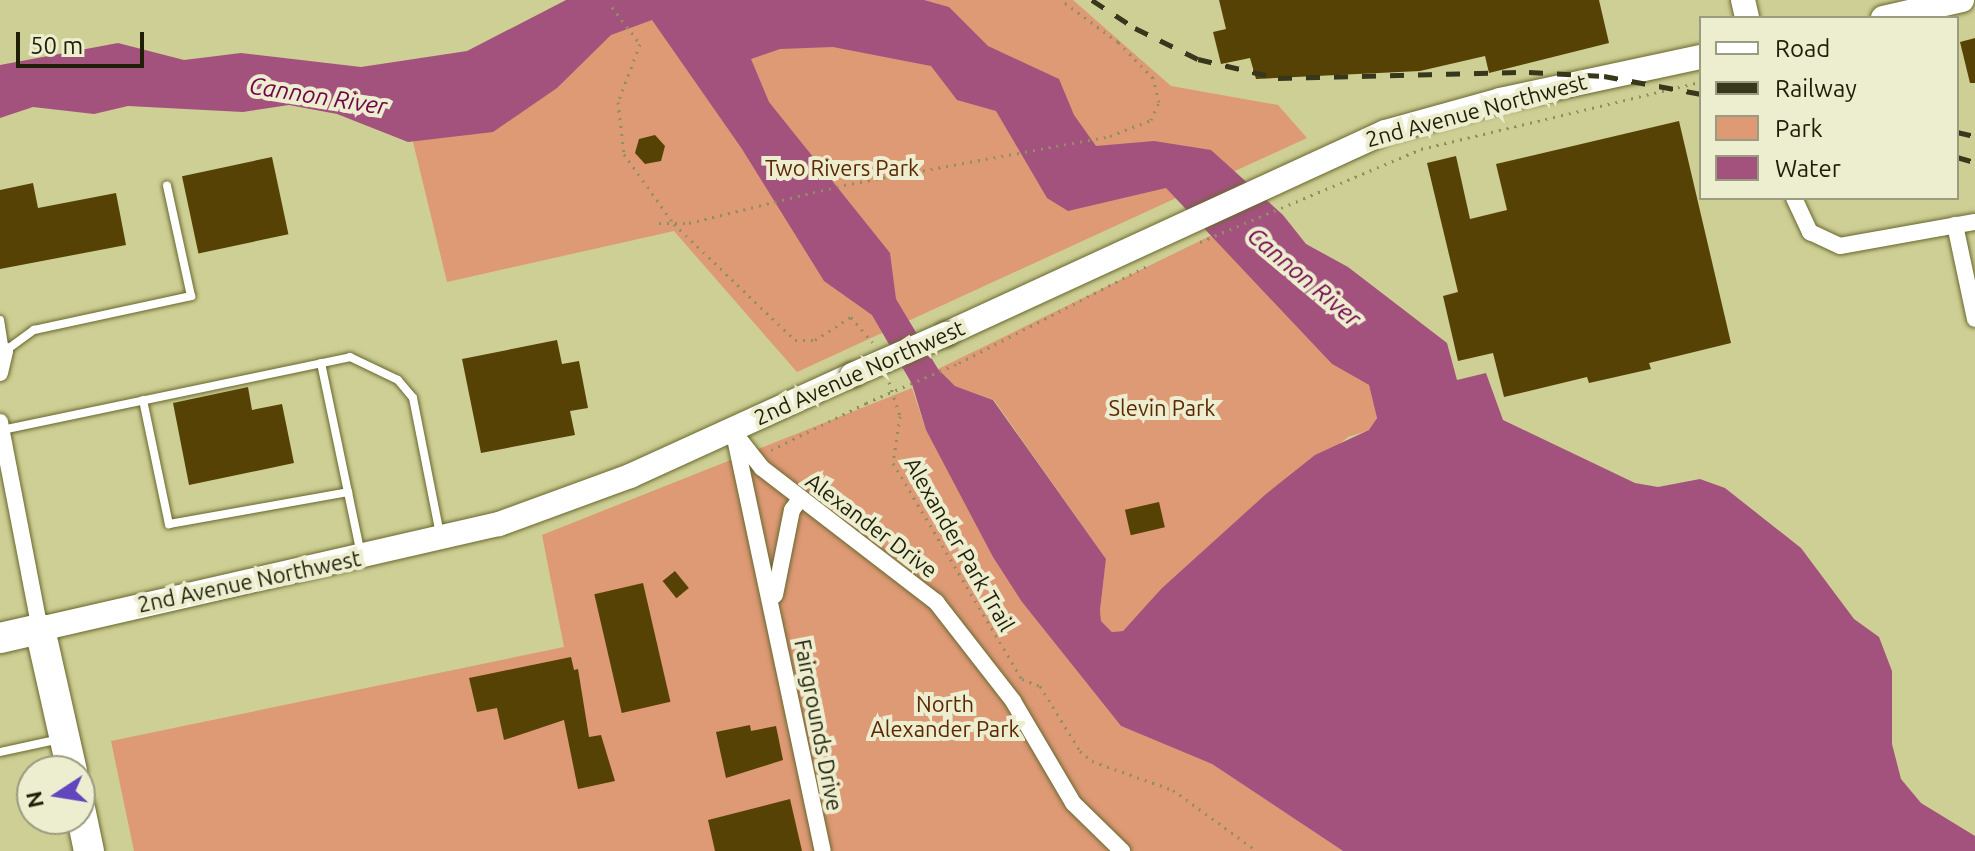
<!DOCTYPE html>
<html>
<head>
<meta charset="utf-8">
<style>
  body { margin:0 }
  #map { position:relative; width:1975px; height:851px; overflow:hidden; background:#cecf94; font-family:Ubuntu,sans-serif }
  div>[style] { position:absolute }
  .green>* { inset:0; background:#de9975 }
  .water>* { inset:0; background:#a3527d }
  .building>* { inset:0; background:#564205; transform-origin:0 0 }
  .path>* { height:3px; margin-top:-1.5px; transform-origin:0; background:repeating-linear-gradient(90deg,#8f8f61 0 2px,transparent 0 8px) }
  .roads { filter:drop-shadow(0 0 2px #68672f) drop-shadow(0 0 2px #68672f) }
  .lane>* { height:8px; margin:-4px; padding:0 4px; transform-origin:4px; border-radius:4px; background:#fff }
  .street>* { height:16px; margin:-8px; padding:0 8px; transform-origin:8px; border-radius:8px; background:#fff }
  .secondary>* { height:24px; margin:-12px; padding:0 12px; transform-origin:12px; border-radius:12px; background:#fff }
  .highway>* { height:30px; margin:-15px; padding:0 15px; transform-origin:15px; border-radius:15px; background:#fff }
  .rail>* { height:5px; margin-top:-2.5px; transform-origin:0; background:repeating-linear-gradient(90deg,#37371b 0 14px,transparent 0 28px) }
  .path-bridge>* { height:3px; margin-top:-1.5px; transform-origin:0; background:repeating-linear-gradient(90deg,#8f8f61 0 2px,transparent 0 8px) }
  .bridges { filter:drop-shadow(0 0 2px #68672f) drop-shadow(0 0 2px #68672f) }
  .secondary-bridge>* { height:24px; margin:-12px; padding:0 12px; transform-origin:12px; border-radius:12px; background:#fff }
  span { translate:-50% -50%; white-space:nowrap; text-align:center; line-height:1.15; -webkit-text-stroke:8px #ededd0; paint-order:stroke }
  .street-label { font-size:22px; color:#1f1f08 }
  .park-label { font-size:22px; color:#5c2703 }
  .water-label { font-size:24px; color:#70034b; font-style:italic }
  .legend { position:absolute; left:1699px; top:16px; width:260px; height:184px; box-sizing:border-box; background:#ededd0; border:2px solid #9b9b80; margin:0; padding:10px 14px; list-style:none; font-size:24px; color:#1f1f08 }
  .legend li { display:flex; align-items:center; gap:16px; height:40px }
  .legend b { width:40px; border:2px solid #9b9b80 }
  .north { position:absolute; left:16px; top:755px; width:80px; height:80px; box-sizing:border-box; background:#ededd0; border:2px solid #9b9b80; border-radius:50%; rotate:258deg; font-size:22px; font-weight:700; line-height:32px; text-align:center; color:#1f1f08 }
  .north::after { content:''; display:block; margin:auto; width:28px; height:36px; background:#6146be; clip-path:polygon(50% 0,100% 100%,50% 72%,0 100%) }
  .scale { position:absolute; left:16px; top:32px; width:128px; height:36px; box-sizing:border-box; border:4px solid #1f1f08; border-top:0; padding-left:10px; font-size:24px; line-height:28px; white-space:nowrap; color:#1f1f08; -webkit-text-stroke:6px #ededd0; paint-order:stroke }
</style>
</head>
<body>
<div id="map">
  <div class="green">
    <i style="clip-path:polygon(604px 0,1073px 0,1171px 86px,1278px 105px,1307px 138px,797px 372px,674px 231px,447px 282px,405px 109px)"></i>
    <i style="clip-path:polygon(1212px 235px,1332px 364px,1369px 385px,1377px 417px,1370px 430px,1348px 437px,1161px 589px,1123px 631px,1112px 632px,1101px 621px,1100px 610px,1106px 559px,994px 400px,955px 386px,938px 369px)"></i>
    <i style="clip-path:polygon(912px 388px,926px 430px,1022px 602px,1121px 726px,1212px 764px,1343px 851px,134px 851px,111px 741px,564px 647px,542px 535px)"></i>
  </div>
  <div class="water">
    <i style="clip-path:polygon(evenodd,566px 0,924px 0,949px 7px,988px 46px,1059px 79px,1074px 115px,1096px 146px,1154px 141px,1211px 150px,1283px 215px,1306px 244px,1348px 267px,1447px 343px,1457px 380px,1486px 373px,1503px 420px,1635px 483px,1658px 487px,1700px 479px,1725px 488px,1801px 548px,1854px 619px,1879px 637px,1892px 671px,1892px 744px,1901px 779px,1921px 803px,1975px 836px,1975px 851px,1343px 851px,1212px 764px,1121px 726px,1022px 602px,993px 557px,926px 430px,912px 384px,872px 315px,824px 281px,742px 149px,652px 20px,611px 35px,557px 88px,493px 132px,408px 142px,337px 114px,289px 105px,243px 112px,128px 106px,94px 114px,33px 107px,0 118px,0 65px,118px 43px,184px 60px,241px 53px,361px 67px,467px 51px,566px 0,833px 47px,931px 66px,957px 100px,996px 111px,1047px 198px,1068px 211px,1166px 188px,1332px 364px,1369px 385px,1377px 418px,1369px 430px,1315px 455px,1266px 494px,1161px 589px,1123px 631px,1112px 632px,1101px 621px,1100px 610px,1106px 559px,993px 400px,955px 386px,938px 369px,896px 299px,890px 253px,769px 102px,751px 59px,780px 49px,833px 47px)"></i>
  </div>
  <div class="building">
    <i style="clip-path:polygon(1219px 0,1599px 0,1609px 43px,1489px 73px,1485px 56px,1420px 71px,1256px 79px,1250px 58px,1221px 64px,1213px 32px,1226px 29px)"></i>
    <i style="clip-path:polygon(1975px 38px,1975px 83px,1970px 83px,1960px 42px)"></i>
    <i style="clip-path:polygon(1679px 121px,1731px 343px,1649px 363px,1651px 369px,1589px 383px,1587px 377px,1504px 397px,1493px 353px,1458px 361px,1443px 296px,1458px 292px,1427px 163px,1456px 156px,1470px 219px,1507px 210px,1496px 164px)"></i>
    <i style="clip-path:polygon(655px 135px,665px 146px,661px 161px,645px 164px,635px 153px,639px 139px)"></i>
    <i style="left:272px;top:157px;width:79px;height:92px;rotate:78deg"></i>
    <i style="clip-path:polygon(33px 183px,38px 208px,116px 193px,126px 245px,0 269px,0 190px)"></i>
    <i style="clip-path:polygon(557px 340px,562px 364px,579px 361px,588px 408px,570px 411px,575px 435px,481px 453px,462px 359px)"></i>
    <i style="clip-path:polygon(248px 387px,252px 410px,282px 404px,294px 463px,189px 485px,173px 403px)"></i>
    <i style="left:1159px;top:502px;width:26px;height:35px;rotate:77deg"></i>
    <i style="left:675px;top:571px;width:22px;height:16px;rotate:51deg"></i>
    <i style="left:643px;top:583px;width:122px;height:50px;rotate:77deg"></i>
    <i style="clip-path:polygon(571px 657px,574px 670px,578px 669px,589px 737px,601px 735px,615px 781px,578px 789px,564px 720px,504px 740px,497px 708px,477px 712px,469px 678px)"></i>
    <i style="clip-path:polygon(750px 725px,751px 731px,776px 726px,783px 760px,726px 778px,716px 732px)"></i>
    <i style="clip-path:polygon(790px 799px,802px 851px,715px 851px,708px 820px)"></i>
  </div>
  <div class="path">
    <i style="left:612px;top:7px;width:46px;rotate:52.9deg"></i>
    <i style="left:640px;top:44px;width:62px;rotate:110.8deg"></i>
    <i style="left:618px;top:102px;width:52px;rotate:83.4deg"></i>
    <i style="left:624px;top:154px;width:86px;rotate:54.5deg"></i>
    <i style="left:674px;top:224px;width:168px;rotate:43.8deg"></i>
    <i style="left:795px;top:340px;width:20px"></i>
    <i style="left:815px;top:340px;width:43px;rotate:-32.6deg"></i>
    <i style="left:851px;top:317px;width:33px;rotate:50deg"></i>
    <i style="left:659px;top:223px;width:30px"></i>
    <i style="left:689px;top:223px;width:160px;rotate:-13.8deg"></i>
    <i style="left:844px;top:185px;width:270px;rotate:-10.4deg"></i>
    <i style="left:1110px;top:136px;width:44px;rotate:-21.3deg"></i>
    <i style="left:1151px;top:120px;width:20px;rotate:-66deg"></i>
    <i style="left:1159px;top:102px;width:25px;rotate:-104deg"></i>
    <i style="left:1153px;top:78px;width:50px;rotate:-134.2deg"></i>
    <i style="left:1118px;top:42px;width:71px;rotate:-143.6deg"></i>
    <i style="left:1200px;top:242px;width:240px;rotate:-22.8deg"></i>
    <i style="left:1421px;top:149px;width:288px;rotate:-13.5deg"></i>
    <i style="left:959px;top:363px;width:214px;rotate:-27.3deg"></i>
    <i style="left:889px;top:382px;width:36px;rotate:72deg"></i>
    <i style="left:900px;top:416px;width:48px;rotate:98.5deg"></i>
    <i style="left:893px;top:463px;width:252px;rotate:59.2deg"></i>
    <i style="left:1022px;top:679px;width:19px;rotate:21deg"></i>
    <i style="left:1040px;top:686px;width:76px;rotate:58.4deg"></i>
    <i style="left:1080px;top:751px;width:16px;rotate:40deg"></i>
    <i style="left:1092px;top:761px;width:86px;rotate:19.7deg"></i>
    <i style="left:1173px;top:790px;width:104px;rotate:36deg"></i>
    <i style="left:771px;top:450px;width:106px;rotate:-26.3deg"></i>
  </div>
  <div class="roads">
    <div class="lane">
      <i style="left:0;top:320px;width:31px;rotate:81deg"></i>
      <i style="left:5px;top:351px;width:36px;rotate:-36deg"></i>
      <i style="left:34px;top:330px;width:161px;rotate:-12.2deg"></i>
      <i style="left:191px;top:296px;width:113px;rotate:-102.3deg"></i>
      <i style="left:321px;top:363px;width:195px;rotate:78.2deg"></i>
      <i style="left:143px;top:400px;width:127px;rotate:78.2deg"></i>
      <i style="left:169px;top:524px;width:182px;rotate:-10.1deg"></i>
      <i style="left:2px;top:430px;width:356px;rotate:-11.8deg"></i>
      <i style="left:350px;top:357px;width:53px;rotate:25.6deg"></i>
      <i style="left:398px;top:380px;width:23px;rotate:50deg"></i>
      <i style="left:413px;top:398px;width:139px;rotate:78.8deg"></i>
      <i style="left:0;top:752px;width:61px;rotate:-12.2deg"></i>
    </div>
    <div class="street">
      <i style="left:1794px;top:198px;width:38px;rotate:65deg"></i>
      <i style="left:1810px;top:232px;width:33px;rotate:25deg"></i>
      <i style="left:1840px;top:246px;width:137px;rotate:-10.1deg"></i>
      <i style="left:1955px;top:225px;width:96px;rotate:78deg"></i>
      <i style="left:0;top:373px;width:23px;rotate:-77deg"></i>
      <i style="left:0;top:422px;width:211px;rotate:79.1deg"></i>
      <i style="left:732px;top:430px;width:48px;rotate:51.7deg"></i>
      <i style="left:762px;top:468px;width:220px;rotate:37.6deg"></i>
      <i style="left:936px;top:602px;width:125px;rotate:52.1deg"></i>
      <i style="left:1013px;top:701px;width:118px;rotate:59.5deg"></i>
      <i style="left:1073px;top:803px;width:69px;rotate:44.4deg"></i>
      <i style="left:736px;top:443px;width:417px;rotate:78deg"></i>
      <i style="left:775px;top:595px;width:87px;rotate:-78.7deg"></i>
      <i style="left:792px;top:510px;width:14px;rotate:-54deg"></i>
    </div>
    <div class="secondary">
      <i style="left:1743px;top:0;width:18px;rotate:77deg"></i>
      <i style="left:1883px;top:18px;width:81px;rotate:-12.8deg"></i>
      <i style="left:946px;top:334px;width:483px;rotate:-24.7deg"></i>
      <i style="left:1385px;top:132px;width:119px;rotate:-15.5deg"></i>
      <i style="left:1500px;top:100px;width:206px;rotate:-12.1deg"></i>
      <i style="left:40px;top:629px;width:471px;rotate:-12.9deg"></i>
      <i style="left:499px;top:524px;width:140px;rotate:-20.1deg"></i>
      <i style="left:630px;top:476px;width:244px;rotate:-24.5deg"></i>
    </div>
    <div class="highway">
      <i style="left:0;top:638px;width:41px;rotate:-12.7deg"></i>
      <i style="left:40px;top:629px;width:146px;rotate:77.3deg"></i>
      <i style="left:80px;top:808px;width:44px;rotate:78.2deg"></i>
    </div>
  </div>
  <div class="rail">
    <i style="left:1092px;top:0;width:51px;rotate:33.1deg"></i>
    <i style="left:1135px;top:28px;width:70px;rotate:26.2deg"></i>
    <i style="left:1198px;top:59px;width:82px;rotate:13.4deg"></i>
    <i style="left:1278px;top:78px;width:251px;rotate:-1.4deg"></i>
    <i style="left:1529px;top:72px;width:75px;rotate:3.1deg"></i>
    <i style="left:1604px;top:76px;width:99px;rotate:10.5deg"></i>
    <i style="left:1957px;top:132px;width:18px;rotate:13deg"></i>
    <i style="left:1957px;top:157px;width:19px;rotate:16deg"></i>
  </div>
  <div class="path-bridge">
    <i style="left:866px;top:403px;width:101px;rotate:-23.3deg"></i>
  </div>
  <div class="bridges">
    <div class="secondary-bridge">
      <i style="left:852px;top:375px;width:103px;rotate:-23.6deg"></i>
    </div>
  </div>
  <div class="street-label">
    <span style="left:1476px;top:110px;rotate:-15deg">2nd Avenue Northwest</span>
    <span style="left:859px;top:372px;rotate:-24deg">2nd Avenue Northwest</span>
    <span style="left:872px;top:525px;rotate:37deg">Alexander Drive</span>
    <span style="left:960px;top:544px;rotate:60deg">Alexander Park Trail</span>
    <span style="left:249px;top:581px;rotate:-12deg">2nd Avenue Northwest</span>
    <span style="left:819px;top:725px;rotate:79deg">Fairgrounds Drive</span>
  </div>
  <div class="park-label">
    <span style="left:842px;top:168px">Two Rivers Park</span>
    <span style="left:1162px;top:408px">Slevin Park</span>
    <span style="left:945px;top:716px">North<br>Alexander Park</span>
  </div>
  <div class="water-label">
    <span style="left:318px;top:96px;rotate:9deg">Cannon River</span>
    <span style="left:1304px;top:277px;rotate:40deg">Cannon River</span>
  </div>
  <ul class="legend">
  <li><b style="height:10px;background:#fff"></b>Road</li>
  <li><b style="height:10px;background:#37371b"></b>Railway</li>
  <li><b style="height:22px;background:#de9975"></b>Park</li>
  <li><b style="height:22px;background:#a3527d"></b>Water</li>
  </ul>
  <div class="north">N</div>
  <div class="scale">50 m</div>
</div>
</body>
</html>
